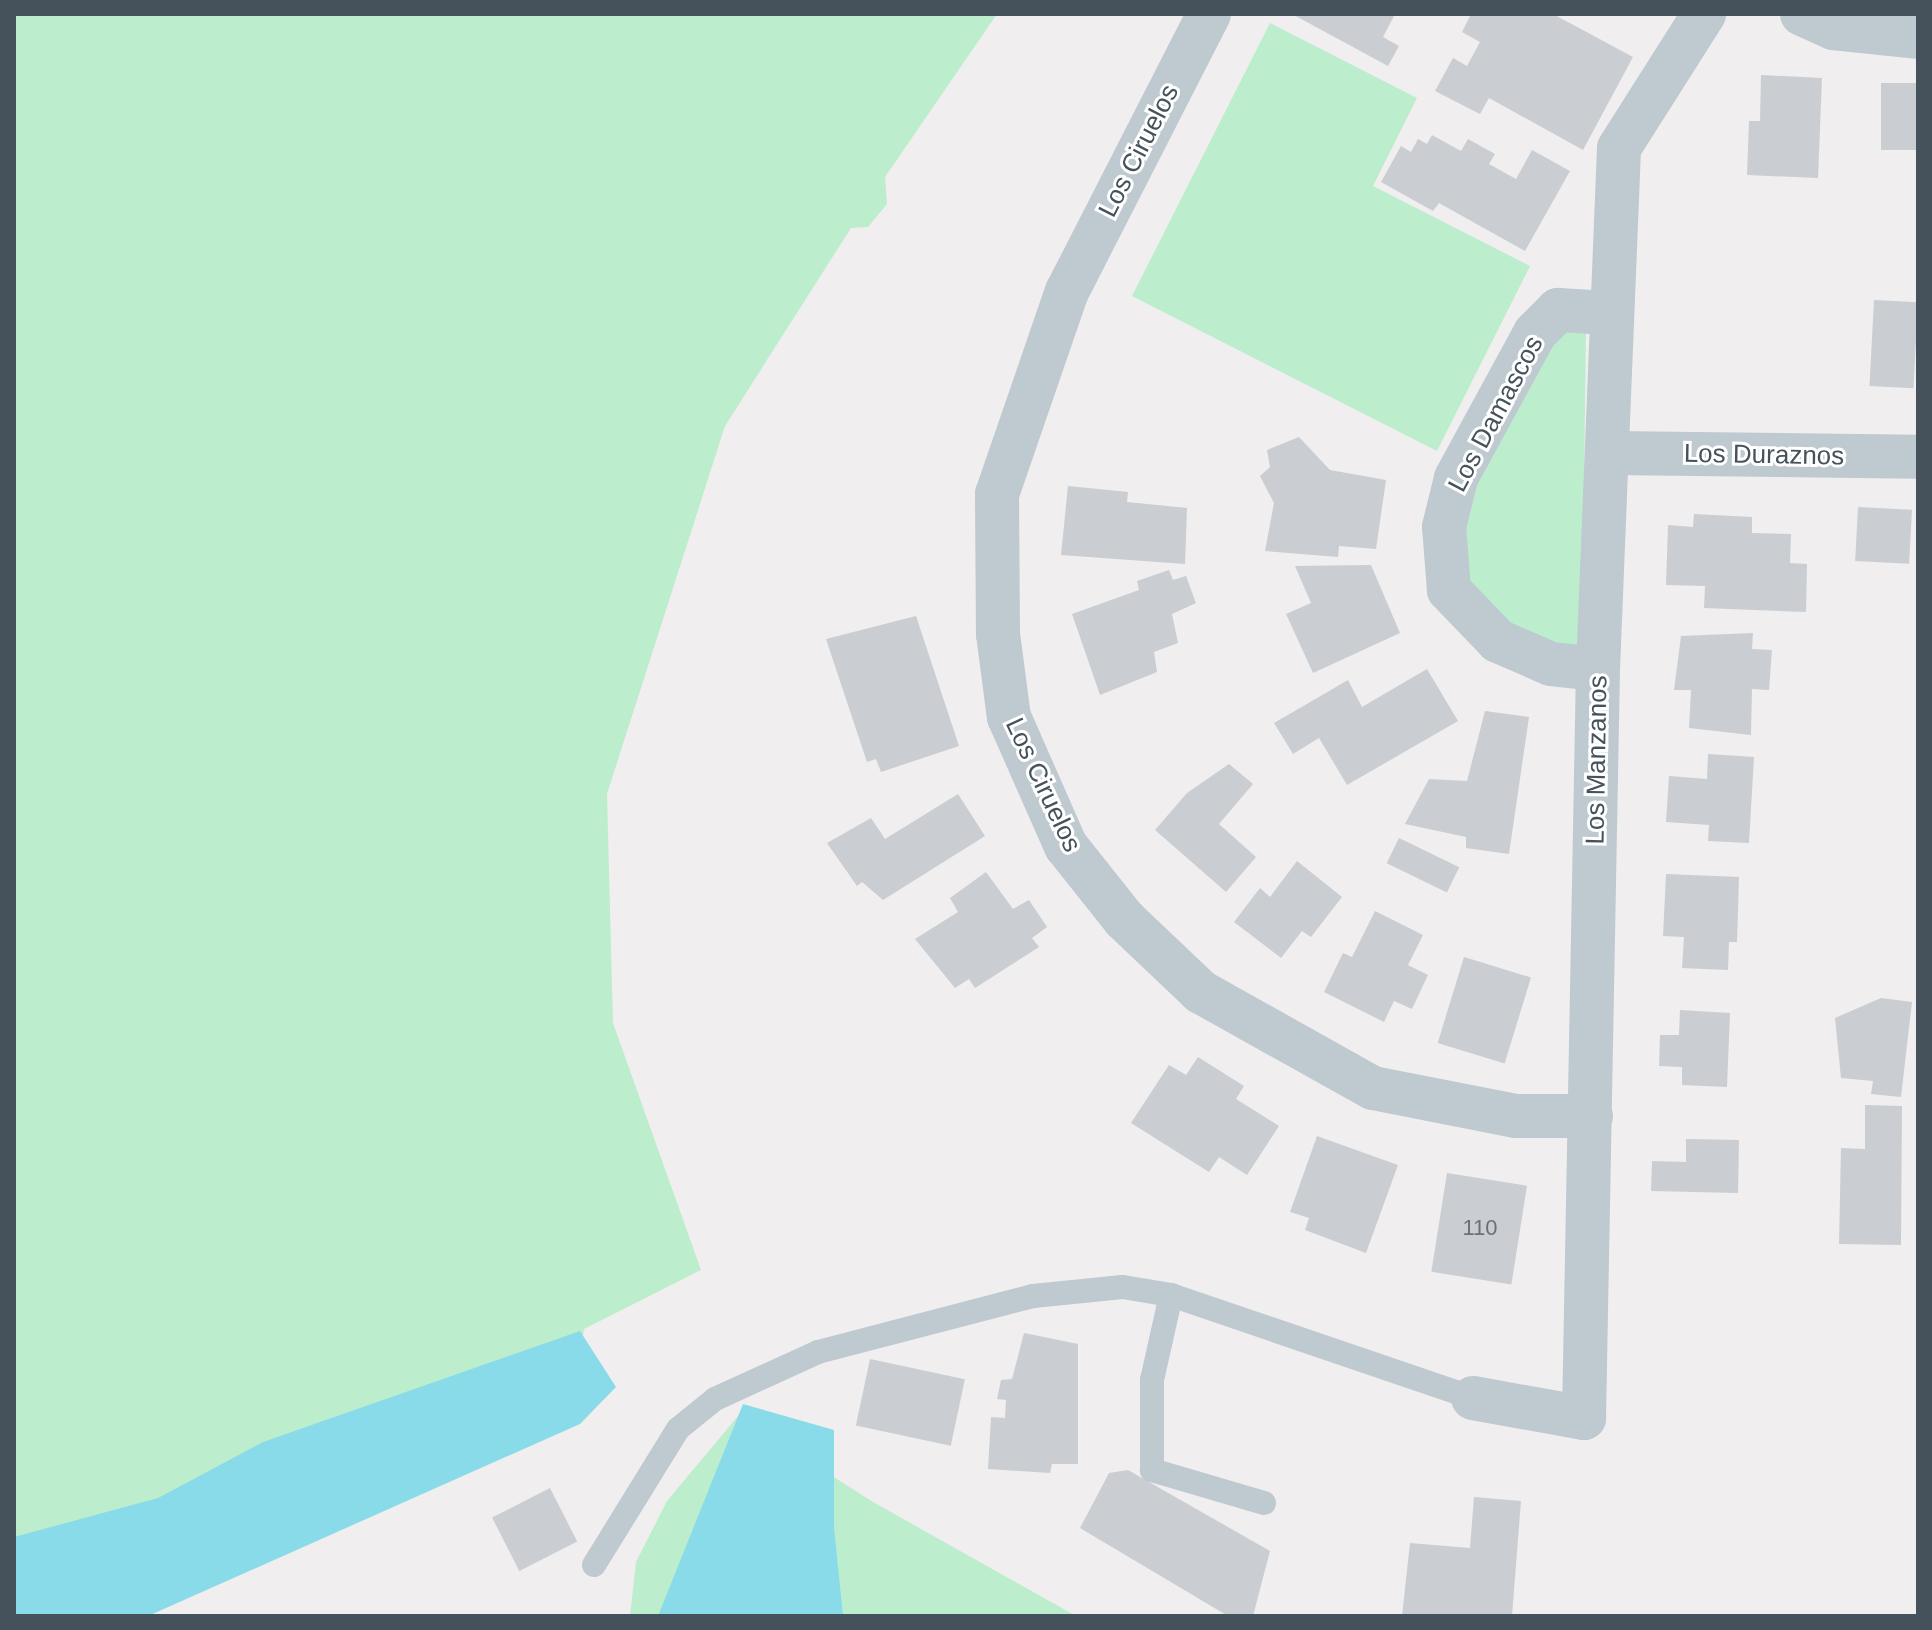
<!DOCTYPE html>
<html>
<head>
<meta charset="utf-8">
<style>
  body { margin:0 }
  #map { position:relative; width:1932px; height:1630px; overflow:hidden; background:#f0eeee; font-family:Arial,sans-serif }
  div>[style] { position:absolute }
  .green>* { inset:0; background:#bceecd }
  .water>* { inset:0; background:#8adbea }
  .building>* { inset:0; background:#cacdd2; transform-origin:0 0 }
  .service>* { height:24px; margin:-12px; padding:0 12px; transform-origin:12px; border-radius:12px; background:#bec9d0 }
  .minor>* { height:44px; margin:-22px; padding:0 22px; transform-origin:22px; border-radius:22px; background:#bec9d0 }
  span { translate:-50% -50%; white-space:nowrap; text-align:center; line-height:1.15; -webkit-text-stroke:6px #fff; paint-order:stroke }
  .number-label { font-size:22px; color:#677179 }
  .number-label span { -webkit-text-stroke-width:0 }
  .street-label { font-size:26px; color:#46525b }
  .frame { position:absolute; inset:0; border:16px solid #46525b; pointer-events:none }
</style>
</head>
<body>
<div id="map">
  <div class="green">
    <i style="clip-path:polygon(14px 14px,997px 14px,885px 177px,887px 204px,868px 227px,851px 228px,725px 426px,607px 794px,613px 1023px,701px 1270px,584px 1329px,580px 1358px,64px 1616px,14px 1616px)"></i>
    <i style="clip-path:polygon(1270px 23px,1417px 98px,1373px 186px,1530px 266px,1437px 451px,1132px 296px)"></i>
    <i style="clip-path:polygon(1556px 328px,1586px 331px,1582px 648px,1570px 652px,1500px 626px,1460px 581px,1454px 518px)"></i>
    <i style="clip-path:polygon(738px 1416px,873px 1502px,1076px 1616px,630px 1616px,636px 1562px,667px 1501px)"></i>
  </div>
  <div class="water">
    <i style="clip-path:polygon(580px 1331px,616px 1387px,580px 1424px,148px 1616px,14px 1616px,14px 1537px,158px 1498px,263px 1442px)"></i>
    <i style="clip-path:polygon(743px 1404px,834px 1430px,834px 1527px,843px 1616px,658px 1616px)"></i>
  </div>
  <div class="building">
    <i style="clip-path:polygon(1292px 14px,1395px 14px,1383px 37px,1399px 46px,1388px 66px)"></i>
    <i style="clip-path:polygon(1471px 14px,1553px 14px,1633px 57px,1583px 150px,1489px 98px,1480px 114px,1435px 91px,1453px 58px,1467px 66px,1480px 42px,1462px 32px)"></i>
    <i style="clip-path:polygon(1761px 75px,1822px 78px,1818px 178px,1747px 175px,1749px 121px,1760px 121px)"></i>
    <i style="left:1881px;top:83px;width:37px;height:67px"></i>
    <i style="clip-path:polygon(1432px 135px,1461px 151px,1468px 139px,1495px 154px,1489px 164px,1516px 179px,1532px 150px,1570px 171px,1525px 251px,1439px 203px,1433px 211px,1381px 182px,1401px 146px,1411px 152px,1418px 139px,1427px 144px)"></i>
    <i style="left:1874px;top:300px;width:44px;height:86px;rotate:3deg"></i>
    <i style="clip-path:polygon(1299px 437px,1330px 470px,1386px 480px,1376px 549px,1339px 546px,1338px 557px,1265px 551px,1274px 503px,1260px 476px,1270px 467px,1267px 450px)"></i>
    <i style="clip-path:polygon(1068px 486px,1128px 492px,1127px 502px,1187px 508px,1185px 564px,1061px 555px)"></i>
    <i style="left:1858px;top:507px;width:54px;height:54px;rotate:3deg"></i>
    <i style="clip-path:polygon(1694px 514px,1752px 517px,1752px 533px,1791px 534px,1790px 563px,1807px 564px,1806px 612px,1704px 608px,1705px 586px,1666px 585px,1668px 525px,1693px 527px)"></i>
    <i style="clip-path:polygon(1371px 565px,1400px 633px,1313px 673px,1286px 614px,1311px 603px,1295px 566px)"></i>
    <i style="clip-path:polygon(1169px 570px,1173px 580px,1186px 576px,1196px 603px,1172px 614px,1178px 643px,1154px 652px,1157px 672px,1100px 695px,1072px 614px,1139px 590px,1137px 581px)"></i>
    <i style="clip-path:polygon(916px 616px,959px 746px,881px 772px,876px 759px,867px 762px,826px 639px)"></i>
    <i style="clip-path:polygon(1753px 633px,1752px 649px,1772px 650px,1769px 690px,1752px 689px,1751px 735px,1689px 728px,1691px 690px,1674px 690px,1681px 636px)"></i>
    <i style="clip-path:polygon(1427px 669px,1458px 721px,1347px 785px,1319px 738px,1293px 754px,1274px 723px,1348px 680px,1362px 707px)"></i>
    <i style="clip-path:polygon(1485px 711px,1529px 717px,1509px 854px,1466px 848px,1466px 837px,1405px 824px,1429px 779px,1467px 781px)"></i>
    <i style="clip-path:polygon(1708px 754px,1754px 757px,1749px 843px,1708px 841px,1709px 825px,1666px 822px,1669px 776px,1707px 779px)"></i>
    <i style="clip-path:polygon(1229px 764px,1253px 784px,1219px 824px,1256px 857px,1226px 892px,1155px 830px,1187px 793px)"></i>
    <i style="clip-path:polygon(958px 794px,985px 836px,883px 900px,862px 882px,857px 886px,827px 843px,871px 818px,885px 839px)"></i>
    <i style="left:1399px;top:838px;width:67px;height:28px;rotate:26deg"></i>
    <i style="clip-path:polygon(1297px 861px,1342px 897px,1311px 937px,1302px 931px,1281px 958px,1234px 922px,1260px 888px,1270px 897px)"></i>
    <i style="clip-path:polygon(986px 872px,1013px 909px,1029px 900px,1047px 927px,1032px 938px,1039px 947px,975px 988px,969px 979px,955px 988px,915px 939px,958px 912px,950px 898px)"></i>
    <i style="clip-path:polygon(1666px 874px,1739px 877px,1737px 942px,1729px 942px,1728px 970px,1682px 968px,1684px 937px,1663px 936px)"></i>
    <i style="clip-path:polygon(1375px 911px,1423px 935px,1408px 965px,1428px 975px,1412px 1009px,1394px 1001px,1384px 1022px,1324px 992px,1343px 953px,1352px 957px)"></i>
    <i style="left:1464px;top:957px;width:70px;height:90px;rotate:17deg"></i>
    <i style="clip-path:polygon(1881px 998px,1912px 1002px,1901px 1097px,1871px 1094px,1873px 1081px,1841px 1078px,1835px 1018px)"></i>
    <i style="clip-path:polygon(1680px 1010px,1730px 1013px,1727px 1087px,1682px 1085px,1682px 1067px,1659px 1066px,1660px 1035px,1679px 1035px)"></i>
    <i style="clip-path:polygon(1198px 1057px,1244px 1086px,1236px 1099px,1279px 1126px,1247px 1175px,1219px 1157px,1209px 1172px,1131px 1123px,1169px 1065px,1186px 1075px)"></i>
    <i style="clip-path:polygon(1865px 1105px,1902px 1106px,1901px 1245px,1839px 1244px,1841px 1148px,1865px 1149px)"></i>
    <i style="clip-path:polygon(1317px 1136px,1398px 1165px,1366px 1253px,1305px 1230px,1309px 1218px,1290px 1212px)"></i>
    <i style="clip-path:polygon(1686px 1139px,1739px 1140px,1738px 1193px,1651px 1191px,1652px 1161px,1686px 1162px)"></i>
    <i style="left:1447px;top:1173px;width:81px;height:100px;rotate:9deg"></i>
    <i style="clip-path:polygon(1024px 1333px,1078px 1344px,1078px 1464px,1052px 1464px,1050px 1473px,988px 1469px,991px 1417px,1005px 1418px,1006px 1400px,997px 1399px,1001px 1380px,1012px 1379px)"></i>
    <i style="left:870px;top:1359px;width:97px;height:68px;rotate:12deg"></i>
    <i style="clip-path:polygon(1128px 1470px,1270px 1551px,1253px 1616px,1228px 1616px,1080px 1528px,1109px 1473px)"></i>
    <i style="left:550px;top:1488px;width:60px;height:65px;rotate:63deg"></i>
    <i style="clip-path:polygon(1474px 1497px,1521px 1501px,1512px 1616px,1402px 1616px,1410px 1543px,1470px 1548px)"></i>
  </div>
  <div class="service">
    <i style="left:1264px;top:1503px;width:117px;rotate:-163.6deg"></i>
    <i style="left:1152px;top:1470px;width:90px;rotate:-90deg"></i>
    <i style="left:1152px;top:1380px;width:87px;rotate:-77.4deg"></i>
    <i style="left:1171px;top:1295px;width:319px;rotate:18.8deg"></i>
    <i style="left:594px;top:1565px;width:160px;rotate:-58.3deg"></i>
    <i style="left:678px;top:1429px;width:48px;rotate:-39deg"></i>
    <i style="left:715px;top:1399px;width:113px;rotate:-24.5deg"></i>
    <i style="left:818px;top:1352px;width:222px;rotate:-14.6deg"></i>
    <i style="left:1033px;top:1296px;width:90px;rotate:-5.7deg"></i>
    <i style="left:1123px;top:1287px;width:49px;rotate:9.5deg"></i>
  </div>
  <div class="minor">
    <i style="left:1209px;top:14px;width:311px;rotate:117.1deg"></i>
    <i style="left:1067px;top:291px;width:215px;rotate:109deg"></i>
    <i style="left:997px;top:494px;width:140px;rotate:89.6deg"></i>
    <i style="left:998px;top:634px;width:84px;rotate:82.5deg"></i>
    <i style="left:1009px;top:717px;width:141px;rotate:66.2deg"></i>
    <i style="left:1066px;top:846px;width:93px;rotate:51.5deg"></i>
    <i style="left:1124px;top:919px;width:106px;rotate:43.5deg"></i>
    <i style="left:1201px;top:992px;width:197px;rotate:29.2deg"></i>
    <i style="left:1373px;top:1088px;width:146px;rotate:11.1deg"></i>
    <i style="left:1516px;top:1116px;width:75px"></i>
    <i style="left:1802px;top:14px;width:34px;rotate:24deg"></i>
    <i style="left:1833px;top:28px;width:85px;rotate:6deg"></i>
    <i style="left:1610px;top:453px;width:308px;rotate:0.7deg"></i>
    <i style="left:1598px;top:669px;width:47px;rotate:-173.9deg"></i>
    <i style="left:1551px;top:664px;width:58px;rotate:-156.5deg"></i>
    <i style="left:1498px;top:641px;width:71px;rotate:-133.9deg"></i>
    <i style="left:1449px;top:590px;width:63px;rotate:-94.5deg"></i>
    <i style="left:1444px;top:527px;width:50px;rotate:-76.2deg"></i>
    <i style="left:1456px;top:478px;width:165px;rotate:-61.4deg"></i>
    <i style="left:1535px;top:333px;width:33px;rotate:-45deg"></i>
    <i style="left:1558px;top:310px;width:51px;rotate:3.4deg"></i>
    <i style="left:1473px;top:1398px;width:113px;rotate:10.2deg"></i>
    <i style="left:1584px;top:1418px;width:749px;rotate:-88.93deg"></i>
    <i style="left:1598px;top:669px;width:521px;rotate:-87.69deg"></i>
    <i style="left:1619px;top:148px;width:159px;rotate:-57.6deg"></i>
  </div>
  <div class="number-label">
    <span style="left:1480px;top:1228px">110</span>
  </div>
  <div class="street-label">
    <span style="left:1139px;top:151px;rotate:-63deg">Los Ciruelos</span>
    <span style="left:1496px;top:414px;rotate:-62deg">Los Damascos</span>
    <span style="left:1764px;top:455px;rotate:1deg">Los Duraznos</span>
    <span style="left:1597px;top:760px;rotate:-89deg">Los Manzanos</span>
    <span style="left:1043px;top:785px;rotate:65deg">Los Ciruelos</span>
  </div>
  <div class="frame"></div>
</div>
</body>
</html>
